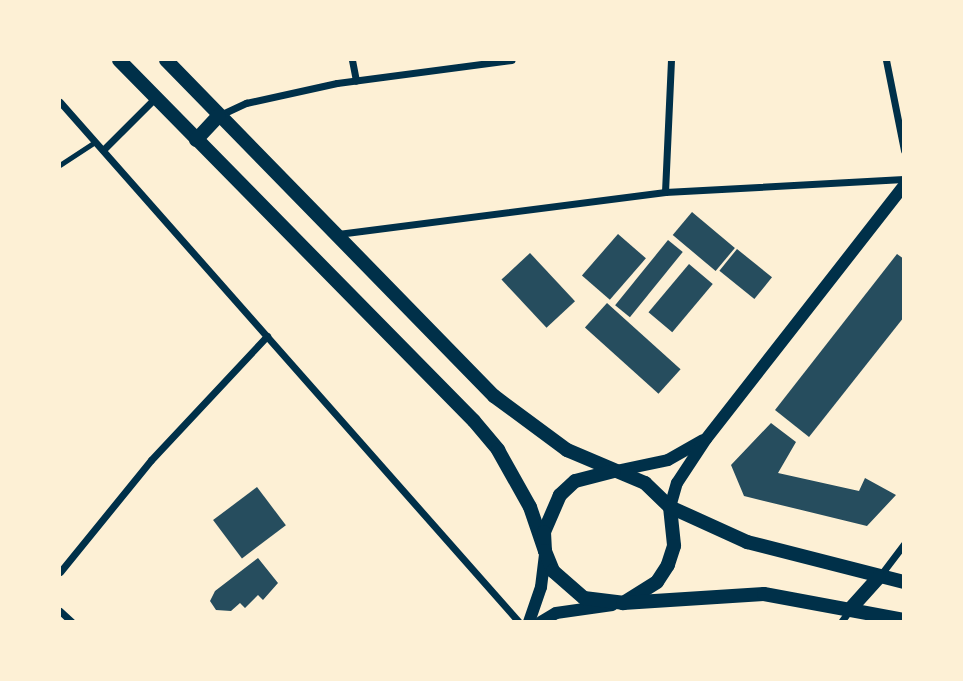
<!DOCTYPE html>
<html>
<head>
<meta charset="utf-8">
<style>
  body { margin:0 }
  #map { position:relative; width:963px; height:681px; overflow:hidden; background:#fdf0d5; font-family:Mulish,sans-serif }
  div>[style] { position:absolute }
  .building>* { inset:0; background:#264d5e; transform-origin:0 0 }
  .service>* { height:4.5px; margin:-2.25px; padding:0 2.25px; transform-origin:2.25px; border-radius:2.25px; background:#003049 }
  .minor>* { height:7px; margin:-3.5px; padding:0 3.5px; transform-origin:3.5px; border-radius:3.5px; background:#003049 }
  .secondary>* { height:12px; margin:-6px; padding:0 6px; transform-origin:6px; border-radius:6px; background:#003049 }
  .trunk>* { height:14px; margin:-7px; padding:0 7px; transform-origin:7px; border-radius:7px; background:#003049 }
  span { translate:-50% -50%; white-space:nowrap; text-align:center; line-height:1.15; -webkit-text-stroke:5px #fdf0d5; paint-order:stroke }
  .frame { position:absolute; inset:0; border:61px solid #fdf0d5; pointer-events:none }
</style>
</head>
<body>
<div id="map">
  <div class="building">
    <i style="left:692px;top:212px;width:56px;height:30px;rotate:40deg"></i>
    <i style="left:618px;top:234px;width:37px;height:55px;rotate:41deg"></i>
    <i style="left:668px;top:240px;width:19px;height:84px;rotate:39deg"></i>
    <i style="left:737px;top:249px;width:45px;height:28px;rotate:39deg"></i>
    <i style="left:530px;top:253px;width:66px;height:39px;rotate:47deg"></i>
    <i style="clip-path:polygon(897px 254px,904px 259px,904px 317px,809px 437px,775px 410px)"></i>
    <i style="left:689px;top:264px;width:31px;height:63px;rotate:40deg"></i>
    <i style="left:607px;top:303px;width:99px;height:33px;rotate:42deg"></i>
    <i style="clip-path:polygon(771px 423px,796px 442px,778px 473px,859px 491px,865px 478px,896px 495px,867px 526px,744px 496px,731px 465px)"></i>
    <i style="left:257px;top:487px;width:48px;height:55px;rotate:53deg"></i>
    <i style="clip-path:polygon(258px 558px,278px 583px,263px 600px,258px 595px,245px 608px,240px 603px,231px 611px,216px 610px,210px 601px,215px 591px)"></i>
  </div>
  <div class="service">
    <i style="left:60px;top:165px;width:42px;rotate:-33.3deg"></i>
  </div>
  <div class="minor">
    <i style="left:352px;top:60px;width:21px;rotate:79deg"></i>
    <i style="left:886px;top:60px;width:92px;rotate:78.7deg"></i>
    <i style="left:60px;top:102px;width:694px;rotate:48.57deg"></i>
    <i style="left:220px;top:115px;width:29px;rotate:-25deg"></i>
    <i style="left:246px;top:103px;width:93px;rotate:-12.4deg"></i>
    <i style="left:337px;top:83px;width:176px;rotate:-7.5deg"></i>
    <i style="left:103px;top:150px;width:74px;rotate:-45deg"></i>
    <i style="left:665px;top:192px;width:132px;rotate:-87.4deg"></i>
    <i style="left:338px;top:234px;width:330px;rotate:-7.3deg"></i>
    <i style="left:665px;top:192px;width:239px;rotate:-3.1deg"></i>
    <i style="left:60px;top:572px;width:144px;rotate:-50.9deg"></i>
    <i style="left:151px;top:460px;width:170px;rotate:-46.9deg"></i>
    <i style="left:879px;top:577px;width:41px;rotate:-52.9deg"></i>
    <i style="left:60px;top:611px;width:16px;rotate:43deg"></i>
    <i style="left:841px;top:622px;width:14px;rotate:-54deg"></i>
  </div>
  <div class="secondary">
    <i style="left:616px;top:471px;width:53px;rotate:-11.9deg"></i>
    <i style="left:668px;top:460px;width:40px;rotate:-29.7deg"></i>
    <i style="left:670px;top:507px;width:25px;rotate:-74deg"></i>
    <i style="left:677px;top:483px;width:53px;rotate:-56.6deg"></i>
    <i style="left:706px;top:439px;width:321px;rotate:-52deg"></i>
    <i style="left:529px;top:622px;width:37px;rotate:-71deg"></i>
    <i style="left:541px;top:587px;width:35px;rotate:-83deg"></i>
    <i style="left:541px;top:622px;width:17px;rotate:-31deg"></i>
    <i style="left:556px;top:613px;width:57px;rotate:-8.1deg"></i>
  </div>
  <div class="trunk">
    <i style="left:119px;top:60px;width:506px;rotate:45.48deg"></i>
    <i style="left:474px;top:421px;width:38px;rotate:50deg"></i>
    <i style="left:498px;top:450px;width:65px;rotate:60.7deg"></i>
    <i style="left:530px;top:507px;width:46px;rotate:71.2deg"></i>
    <i style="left:166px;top:60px;width:470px;rotate:45.7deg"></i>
    <i style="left:494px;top:396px;width:91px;rotate:36.5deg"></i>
    <i style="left:567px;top:450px;width:85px;rotate:22.9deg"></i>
    <i style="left:645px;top:483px;width:35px;rotate:44deg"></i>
    <i style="left:670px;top:507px;width:39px;rotate:84deg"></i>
    <i style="left:674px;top:546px;width:20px;rotate:108deg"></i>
    <i style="left:668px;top:565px;width:20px;rotate:123deg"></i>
    <i style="left:657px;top:582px;width:40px;rotate:148deg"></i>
    <i style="left:196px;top:140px;width:33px;rotate:-47deg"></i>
    <i style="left:614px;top:471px;width:40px;rotate:165.6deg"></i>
    <i style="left:575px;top:481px;width:21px;rotate:137deg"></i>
    <i style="left:560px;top:495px;width:40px;rotate:113.4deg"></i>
    <i style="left:544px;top:532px;width:19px;rotate:87deg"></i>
    <i style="left:545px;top:551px;width:22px;rotate:68deg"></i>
    <i style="left:553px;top:571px;width:41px;rotate:41.1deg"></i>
    <i style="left:584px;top:598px;width:39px;rotate:7deg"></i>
    <i style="left:623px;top:603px;width:141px;rotate:-3.7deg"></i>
    <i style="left:764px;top:594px;width:142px;rotate:10.5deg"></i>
    <i style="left:670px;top:507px;width:85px;rotate:24.4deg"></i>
    <i style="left:747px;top:542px;width:162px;rotate:14.3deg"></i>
    <i style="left:852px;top:607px;width:40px;rotate:-48deg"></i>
  </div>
  <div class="frame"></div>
</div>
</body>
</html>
